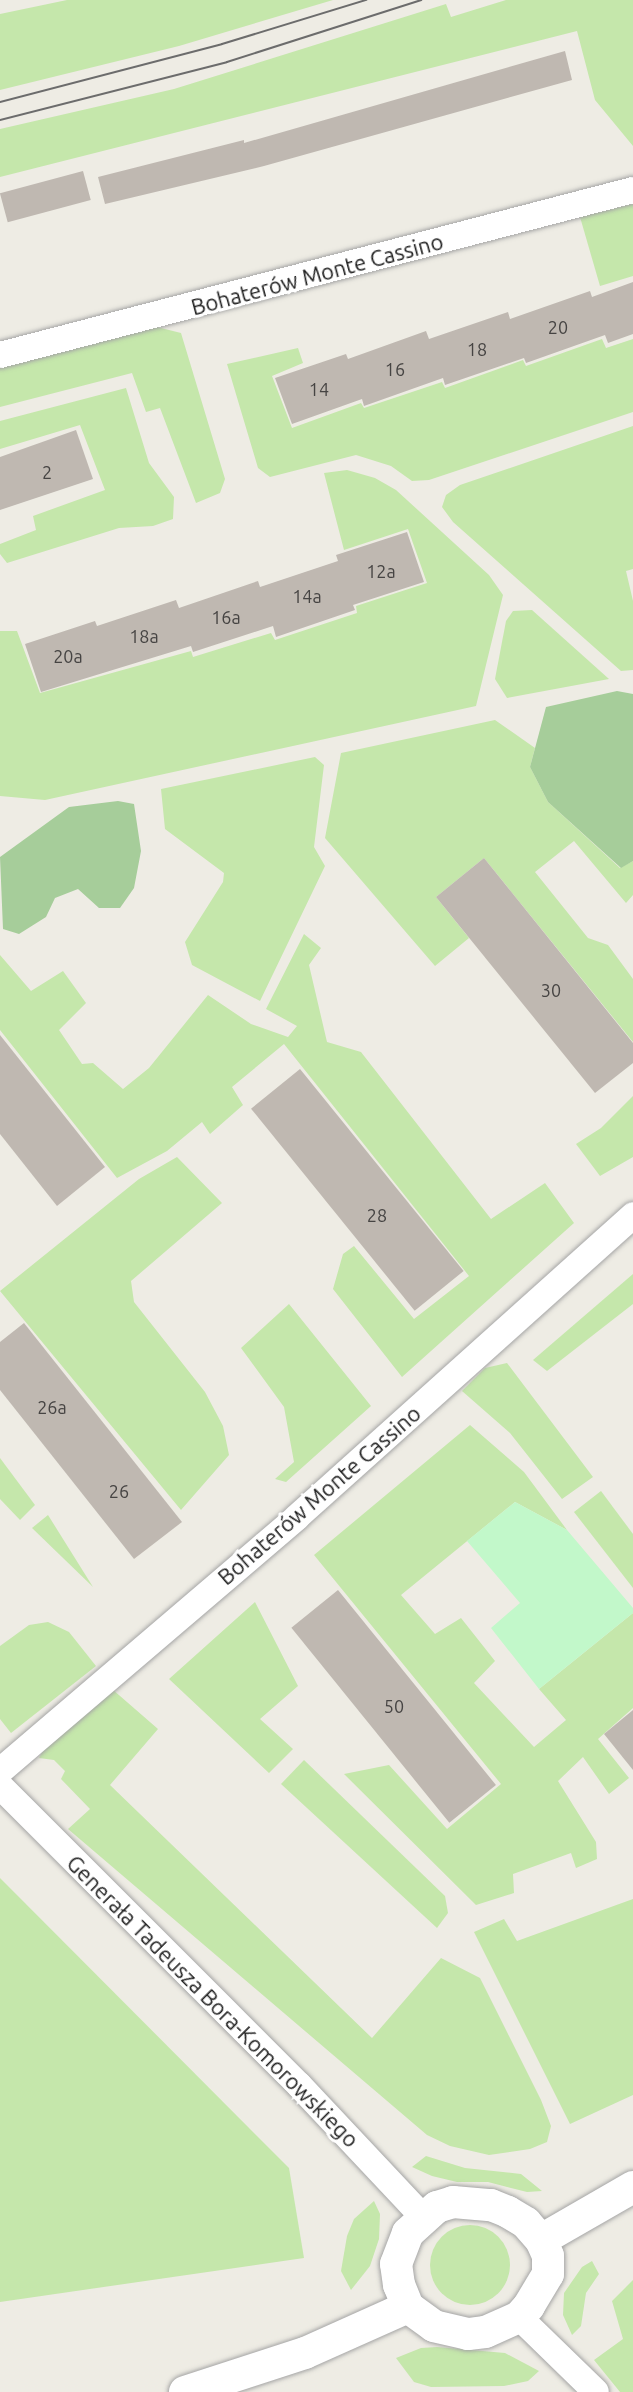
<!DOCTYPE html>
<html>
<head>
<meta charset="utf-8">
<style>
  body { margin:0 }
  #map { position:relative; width:633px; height:2392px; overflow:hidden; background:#eeece4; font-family:Ubuntu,sans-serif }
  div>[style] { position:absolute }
  .grass>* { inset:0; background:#c5e7ab }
  .round { border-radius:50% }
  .forest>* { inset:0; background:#a6cd9a }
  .park>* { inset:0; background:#c2f8ca }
  .building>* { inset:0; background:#bfb8b1; transform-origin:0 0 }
  .roads { filter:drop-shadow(0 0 2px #a5a5a5) drop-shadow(0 0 2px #a5a5a5) }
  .minor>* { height:26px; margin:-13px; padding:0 13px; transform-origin:13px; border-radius:13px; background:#fff }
  .tertiary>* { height:32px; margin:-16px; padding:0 16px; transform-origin:16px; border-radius:16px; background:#fff }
  .tram>* { height:2px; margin:-1px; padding:0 1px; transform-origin:1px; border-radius:1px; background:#6c6c6c }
  span { translate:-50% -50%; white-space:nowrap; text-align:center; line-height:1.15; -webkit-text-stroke:6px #fff; paint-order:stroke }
  .number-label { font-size:18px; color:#464443 }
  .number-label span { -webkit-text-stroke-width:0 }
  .street-label { font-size:22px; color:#1e1e1e }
</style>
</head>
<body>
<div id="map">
  <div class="grass">
    <i style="clip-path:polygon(67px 0,333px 0,179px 46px,0 90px,0 14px)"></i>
    <i style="clip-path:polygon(506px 0,633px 0,633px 146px,595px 100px,577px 31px,0 177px,0 129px,174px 89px,446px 4px,451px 17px)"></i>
    <i style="clip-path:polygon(633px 204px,633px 276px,600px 286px,580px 217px)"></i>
    <i style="clip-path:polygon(157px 327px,181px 333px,225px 479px,220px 493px,196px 503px,160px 408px,146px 412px,132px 373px,0 407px,0 366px)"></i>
    <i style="clip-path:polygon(602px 339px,606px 348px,633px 339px,633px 412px,429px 480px,412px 481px,391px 466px,356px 455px,270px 477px,258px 468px,227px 364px,298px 348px,303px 363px,272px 376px,292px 428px,361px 403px,364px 408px,442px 382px,445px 388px,523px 360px,526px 366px)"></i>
    <i style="clip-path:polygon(126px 388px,149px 463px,174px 497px,173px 519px,153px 526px,119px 528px,7px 563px,0 554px,0 544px,36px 530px,33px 516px,105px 490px,80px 425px,0 449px,0 421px)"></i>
    <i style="clip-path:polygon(633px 426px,633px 569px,626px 571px,633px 601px,633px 670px,621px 671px,453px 522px,442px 507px,446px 495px,460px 485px)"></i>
    <i style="clip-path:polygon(347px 470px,375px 478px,396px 490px,489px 575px,503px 595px,476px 706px,45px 800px,0 796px,0 631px,17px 631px,40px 693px,191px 651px,193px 657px,271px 633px,275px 640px,357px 613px,356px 606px,427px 583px,408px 529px,344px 550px,324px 473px)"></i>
    <i style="clip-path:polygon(532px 610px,609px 679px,507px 698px,495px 679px,506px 621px,513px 611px)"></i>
    <i style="clip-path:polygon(495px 720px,535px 748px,530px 767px,548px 802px,620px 868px,633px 861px,633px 895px,626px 903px,574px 841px,535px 872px,588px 938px,608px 945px,633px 979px,633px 1042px,484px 858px,436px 897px,469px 938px,435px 966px,325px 838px,341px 753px)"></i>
    <i style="clip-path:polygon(315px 757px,324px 765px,314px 847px,325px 866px,260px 1001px,192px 965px,185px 942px,223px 882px,224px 873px,165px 829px,161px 789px)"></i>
    <i style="clip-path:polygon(304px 934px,321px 948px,309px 965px,327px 1042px,361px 1052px,491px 1219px,545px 1183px,574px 1223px,402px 1377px,333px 1289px,343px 1254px,354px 1246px,414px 1319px,469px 1276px,284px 1044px,232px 1087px,243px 1105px,210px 1134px,202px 1122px,167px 1151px,117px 1178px,0 1030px,0 955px,31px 991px,63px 971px,86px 1003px,59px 1030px,82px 1064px,93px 1063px,123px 1089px,149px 1068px,208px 995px,251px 1024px,288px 1037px,297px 1026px,266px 1009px)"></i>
    <i style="clip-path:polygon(633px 1096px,633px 1157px,600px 1176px,576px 1144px,601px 1128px)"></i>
    <i style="clip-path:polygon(177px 1157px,222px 1203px,131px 1281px,134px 1302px,205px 1392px,223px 1426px,229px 1455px,181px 1510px,0 1291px,139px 1179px)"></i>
    <i style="clip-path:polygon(633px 1274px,633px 1304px,547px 1371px,533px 1360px)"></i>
    <i style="clip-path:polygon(289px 1304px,371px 1406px,286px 1482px,275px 1479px,294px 1462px,284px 1407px,241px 1348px)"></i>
    <i style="clip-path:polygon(507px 1363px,593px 1477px,562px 1499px,510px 1433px,462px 1391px,485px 1368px)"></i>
    <i style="clip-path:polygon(470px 1425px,524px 1472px,567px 1530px,515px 1502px,401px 1595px,435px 1634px,461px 1618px,495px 1661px,474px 1683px,534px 1747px,566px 1720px,539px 1689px,633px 1613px,633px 1708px,598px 1739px,629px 1778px,609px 1794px,583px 1757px,558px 1781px,596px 1842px,597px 1859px,576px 1868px,571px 1853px,513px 1874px,514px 1893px,476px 1905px,344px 1774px,389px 1765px,447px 1829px,501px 1784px,314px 1555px)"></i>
    <i style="clip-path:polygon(0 1458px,35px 1505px,20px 1520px,0 1499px)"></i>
    <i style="clip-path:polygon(601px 1491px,633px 1534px,633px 1588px,574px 1512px)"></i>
    <i style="clip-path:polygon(48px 1515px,93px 1587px,32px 1528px)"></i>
    <i style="clip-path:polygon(255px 1602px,298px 1686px,260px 1719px,293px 1749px,269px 1773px,169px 1679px)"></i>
    <i style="clip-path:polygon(48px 1622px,69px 1632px,96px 1666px,11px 1733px,0 1719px,0 1646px,29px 1625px)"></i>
    <i style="clip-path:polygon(112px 1689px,158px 1729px,110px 1785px,372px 2038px,441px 1958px,480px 1978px,541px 2100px,551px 2126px,547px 2142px,530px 2149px,489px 2155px,450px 2146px,427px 2135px,68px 1829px,90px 1809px,61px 1779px,65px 1771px,54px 1760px,39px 1758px,47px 1743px)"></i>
    <i style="clip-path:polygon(304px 1760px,445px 1896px,448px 1913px,437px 1928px,281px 1784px)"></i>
    <i style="clip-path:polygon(0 1878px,289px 2168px,304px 2258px,0 2302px)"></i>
    <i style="clip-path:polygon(633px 1899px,633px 2095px,570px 2124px,474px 1932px,504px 1919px,517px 1941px)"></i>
    <i style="clip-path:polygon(426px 2156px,465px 2168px,521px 2174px,542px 2191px,527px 2192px,488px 2182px,457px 2182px,432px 2176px,412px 2167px)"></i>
    <i style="clip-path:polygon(374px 2201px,380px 2214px,379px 2239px,370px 2266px,351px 2290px,341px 2271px,347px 2236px,354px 2219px)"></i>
    <i class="round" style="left:430px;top:2225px;width:80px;height:80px"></i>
    <i style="clip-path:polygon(592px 2261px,599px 2274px,586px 2293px,581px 2326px,572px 2335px,563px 2315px,564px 2293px,582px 2267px)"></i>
    <i style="clip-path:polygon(633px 2280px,633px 2392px,620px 2392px,594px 2360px,623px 2339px,612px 2301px)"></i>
    <i style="clip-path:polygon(437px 2347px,505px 2353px,539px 2371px,528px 2381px,504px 2386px,431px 2387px,414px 2382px,396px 2358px,421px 2348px)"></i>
  </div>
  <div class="forest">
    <i style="clip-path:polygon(617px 691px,633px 694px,633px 861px,621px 868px,548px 802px,530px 767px,546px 707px)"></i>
    <i style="clip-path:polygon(118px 801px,134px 804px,141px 851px,134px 888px,120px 908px,99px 908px,78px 889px,55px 898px,46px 917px,19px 934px,3px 929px,0 857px,69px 807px)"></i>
  </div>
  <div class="park">
    <i style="clip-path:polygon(515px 1502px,567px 1530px,633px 1608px,633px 1613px,539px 1689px,491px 1628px,520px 1603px,467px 1541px)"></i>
  </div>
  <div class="building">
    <i style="clip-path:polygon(565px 51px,572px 80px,264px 166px,105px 204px,98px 177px,244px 140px,244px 143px)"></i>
    <i style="left:83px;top:171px;width:30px;height:86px;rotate:75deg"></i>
    <i style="clip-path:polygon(633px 282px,633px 334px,608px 343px,605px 335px,526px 363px,524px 358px,445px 385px,443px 378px,364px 406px,362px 399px,292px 424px,275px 378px,346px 354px,348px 359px,426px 331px,429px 339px,508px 312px,510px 319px,590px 291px,592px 297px)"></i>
    <i style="clip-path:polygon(76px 430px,93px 479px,0 510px,0 457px)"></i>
    <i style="clip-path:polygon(407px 532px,424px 582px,353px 605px,355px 610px,276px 637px,273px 626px,193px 652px,191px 646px,41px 692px,25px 644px,95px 621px,97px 626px,176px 600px,179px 608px,258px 581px,260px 587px,338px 561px,336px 555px)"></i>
    <i style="clip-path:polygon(484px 858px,633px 1043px,633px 1063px,595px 1093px,436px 897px)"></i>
    <i style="clip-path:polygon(0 1035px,105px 1167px,57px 1206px,0 1134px)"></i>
    <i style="left:300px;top:1069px;width:260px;height:63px;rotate:51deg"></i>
    <i style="clip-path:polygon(24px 1323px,182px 1522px,134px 1559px,0 1390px,0 1342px)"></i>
    <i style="left:338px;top:1590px;width:251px;height:60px;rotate:51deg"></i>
    <i style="clip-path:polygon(633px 1710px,633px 1770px,604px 1734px)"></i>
  </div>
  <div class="roads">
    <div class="minor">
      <i style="left:0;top:355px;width:654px;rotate:-14.61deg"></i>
      <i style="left:0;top:1771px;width:391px;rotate:-40.5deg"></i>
      <i style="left:297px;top:1517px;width:452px;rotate:-41.9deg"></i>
      <i style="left:0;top:1786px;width:423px;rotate:45deg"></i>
      <i style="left:299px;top:2085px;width:181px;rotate:46.8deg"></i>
      <i style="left:519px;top:2317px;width:107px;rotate:44.2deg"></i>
    </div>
    <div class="tertiary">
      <i style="left:453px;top:2202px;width:38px;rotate:5deg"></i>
      <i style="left:491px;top:2205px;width:18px;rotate:22deg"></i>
      <i style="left:508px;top:2212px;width:21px;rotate:31deg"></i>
      <i style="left:526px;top:2223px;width:23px;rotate:49deg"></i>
      <i style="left:541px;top:2240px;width:17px;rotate:66deg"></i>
      <i style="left:548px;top:2256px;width:18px;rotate:90deg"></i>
      <i style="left:548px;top:2274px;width:37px;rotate:121deg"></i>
      <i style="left:529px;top:2306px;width:15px;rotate:132deg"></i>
      <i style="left:519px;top:2317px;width:37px;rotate:156deg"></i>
      <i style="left:485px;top:2332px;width:17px;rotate:173deg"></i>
      <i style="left:468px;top:2334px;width:35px;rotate:-167deg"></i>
      <i style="left:434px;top:2326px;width:32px;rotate:-144deg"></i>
      <i style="left:408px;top:2307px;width:24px;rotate:-112deg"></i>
      <i style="left:399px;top:2285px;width:21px;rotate:-98deg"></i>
      <i style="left:396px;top:2264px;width:33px;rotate:-69deg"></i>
      <i style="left:408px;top:2233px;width:39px;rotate:-42deg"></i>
      <i style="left:437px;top:2207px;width:17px;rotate:-17deg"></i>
      <i style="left:541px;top:2240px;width:106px;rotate:-29.9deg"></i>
      <i style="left:185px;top:2392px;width:126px;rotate:-18deg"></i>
      <i style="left:305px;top:2353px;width:113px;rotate:-24.1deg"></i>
    </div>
  </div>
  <div class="tram">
    <i style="left:0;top:102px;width:229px;rotate:-14.6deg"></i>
    <i style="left:222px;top:44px;width:151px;rotate:-17deg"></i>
    <i style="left:0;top:120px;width:234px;rotate:-14.3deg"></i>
    <i style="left:227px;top:62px;width:204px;rotate:-17.7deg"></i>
  </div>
  <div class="number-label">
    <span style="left:558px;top:327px">20</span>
    <span style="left:477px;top:349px">18</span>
    <span style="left:395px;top:369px">16</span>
    <span style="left:319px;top:389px">14</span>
    <span style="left:47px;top:472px">2</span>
    <span style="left:381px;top:571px">12a</span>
    <span style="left:307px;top:596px">14a</span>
    <span style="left:226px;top:617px">16a</span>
    <span style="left:144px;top:636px">18a</span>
    <span style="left:68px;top:656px">20a</span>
    <span style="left:551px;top:990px">30</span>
    <span style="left:377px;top:1215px">28</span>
    <span style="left:52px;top:1407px">26a</span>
    <span style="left:119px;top:1491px">26</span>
    <span style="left:394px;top:1706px">50</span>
  </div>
  <div class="street-label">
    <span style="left:317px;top:274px;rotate:-15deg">Bohaterów Monte Cassino</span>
    <span style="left:319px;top:1495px;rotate:-41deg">Bohaterów Monte Cassino</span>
    <span style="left:213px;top:2001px;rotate:45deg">Generała Tadeusza Bora-Komorowskiego</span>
  </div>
</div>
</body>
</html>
